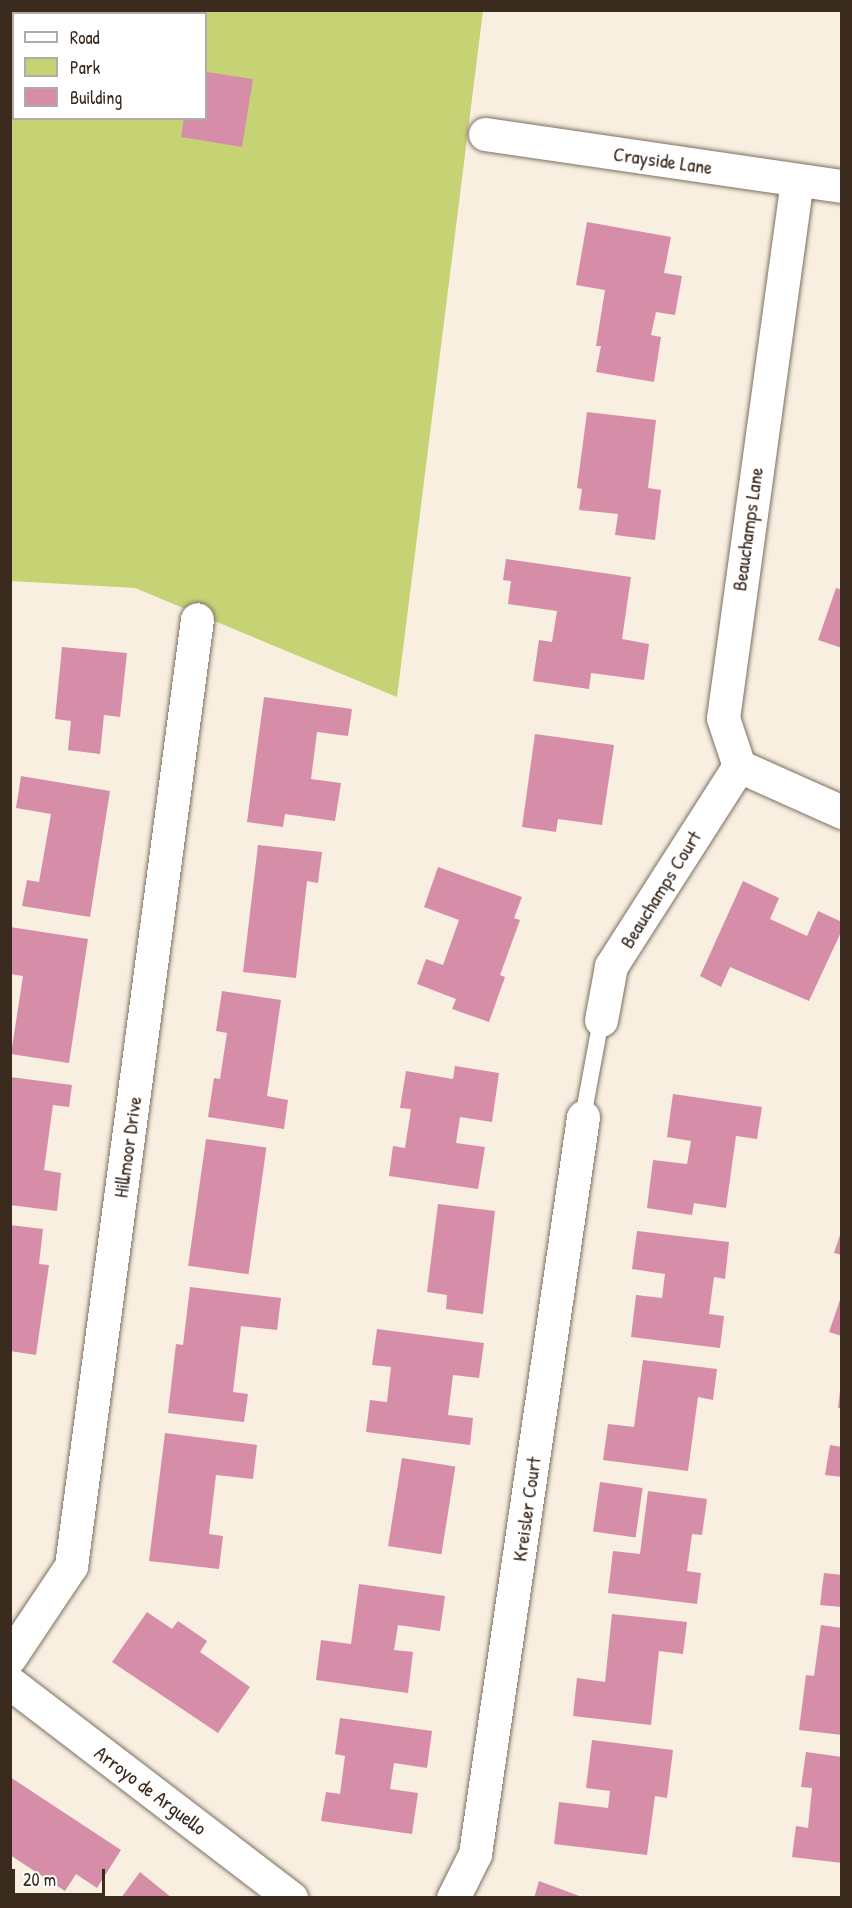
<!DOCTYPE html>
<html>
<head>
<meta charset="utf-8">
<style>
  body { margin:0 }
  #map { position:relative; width:852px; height:1908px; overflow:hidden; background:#f8efe0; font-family:"Patrick Hand",sans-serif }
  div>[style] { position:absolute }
  .green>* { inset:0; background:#c5d375 }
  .stream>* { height:9px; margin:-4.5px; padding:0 4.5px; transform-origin:4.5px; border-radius:4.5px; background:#5ea1d2 }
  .building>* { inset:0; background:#d68da8; transform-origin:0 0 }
  .roads { filter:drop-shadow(0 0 2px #7d6f62) drop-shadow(0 0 2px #7d6f62) }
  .lane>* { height:16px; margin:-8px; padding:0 8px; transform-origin:8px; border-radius:8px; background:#fff }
  .street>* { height:33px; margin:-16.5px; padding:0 16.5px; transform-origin:16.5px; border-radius:16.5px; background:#fff }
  span { translate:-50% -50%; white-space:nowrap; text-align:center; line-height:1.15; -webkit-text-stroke:6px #fff; paint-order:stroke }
  .street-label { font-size:20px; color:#3b2a1e }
  .frame { position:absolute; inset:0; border:12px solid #3b2a1e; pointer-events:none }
  .legend { position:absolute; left:12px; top:12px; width:195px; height:108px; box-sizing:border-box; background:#fff; border:2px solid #b1aaa5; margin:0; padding:8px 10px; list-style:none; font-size:18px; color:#3b2a1e }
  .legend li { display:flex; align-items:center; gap:12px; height:30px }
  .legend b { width:30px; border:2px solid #b1aaa5 }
  .scale { position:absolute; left:12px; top:1869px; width:93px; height:27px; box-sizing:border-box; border:3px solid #3b2a1e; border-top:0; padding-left:8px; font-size:18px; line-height:21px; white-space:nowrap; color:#3b2a1e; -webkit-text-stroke:4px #fff; paint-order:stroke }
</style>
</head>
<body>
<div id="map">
  <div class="green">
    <i style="clip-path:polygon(evenodd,10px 11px,483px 11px,397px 697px,135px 588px,11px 581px,10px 11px,14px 14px,206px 14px,206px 118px,14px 118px,14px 14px)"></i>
  </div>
  <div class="stream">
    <i style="left:29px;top:14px;width:4px;rotate:-63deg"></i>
    <i style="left:10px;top:28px;width:4px;rotate:-27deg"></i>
  </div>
  <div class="building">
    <i style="clip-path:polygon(207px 72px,253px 79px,242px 147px,181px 137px,184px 118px,206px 118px)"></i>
    <i style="clip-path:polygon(587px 222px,671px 237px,664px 273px,682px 276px,675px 315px,656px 312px,651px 335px,661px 337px,654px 382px,596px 372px,601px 346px,596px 346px,605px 290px,576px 285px)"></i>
    <i style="clip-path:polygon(587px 412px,656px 420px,648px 488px,661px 490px,655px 540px,615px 535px,618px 514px,579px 510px,582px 489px,577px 488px)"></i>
    <i style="clip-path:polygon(506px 559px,631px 577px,622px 639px,649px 644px,644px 680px,591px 673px,589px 689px,533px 681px,539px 640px,552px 642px,557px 611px,508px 604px,511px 581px,503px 580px)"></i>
    <i style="clip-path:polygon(836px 588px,842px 590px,842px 648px,818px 640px)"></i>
    <i style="clip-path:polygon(62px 647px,127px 653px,120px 717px,104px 715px,100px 754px,68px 750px,71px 721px,55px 719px)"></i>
    <i style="clip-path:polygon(264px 697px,352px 709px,348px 736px,317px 732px,311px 779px,341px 783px,335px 821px,285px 814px,283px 827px,247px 822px)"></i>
    <i style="clip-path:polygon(535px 734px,614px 745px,602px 825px,558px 819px,556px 832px,522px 827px)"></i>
    <i style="clip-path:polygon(21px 776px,110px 791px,90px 917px,22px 906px,27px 880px,39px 882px,51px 814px,16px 808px)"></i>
    <i style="clip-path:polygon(258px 845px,322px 852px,318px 883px,307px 881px,296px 978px,243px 972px)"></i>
    <i style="clip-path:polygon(438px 867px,522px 897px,514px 918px,520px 920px,500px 975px,505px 977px,489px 1022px,452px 1009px,456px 999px,417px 984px,426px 959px,443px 965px,459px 920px,424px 907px)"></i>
    <i style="clip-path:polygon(743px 881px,779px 898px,770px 919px,807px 936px,818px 911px,842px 922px,842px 930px,809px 1001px,730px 967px,721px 987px,700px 976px)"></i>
    <i style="clip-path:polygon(10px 927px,88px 939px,69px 1063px,11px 1054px,23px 976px,10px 974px)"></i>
    <i style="clip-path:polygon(222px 991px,281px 1000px,267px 1096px,288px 1100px,284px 1129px,208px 1117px,214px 1078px,220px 1079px,227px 1033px,216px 1031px)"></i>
    <i style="clip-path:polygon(455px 1066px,499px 1073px,492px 1122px,460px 1117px,456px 1143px,485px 1147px,478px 1189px,389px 1176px,393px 1146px,405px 1148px,411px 1109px,400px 1108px,406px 1071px,453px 1079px)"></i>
    <i style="clip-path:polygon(10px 1077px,72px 1085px,69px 1107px,53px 1105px,44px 1170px,61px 1173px,57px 1211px,10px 1205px)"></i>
    <i style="clip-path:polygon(673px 1094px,762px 1107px,757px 1139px,736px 1136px,726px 1208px,694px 1203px,692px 1215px,647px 1208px,653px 1160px,687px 1164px,691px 1141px,667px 1137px)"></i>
    <i style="left:206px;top:1139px;width:61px;height:128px;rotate:8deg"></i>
    <i style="clip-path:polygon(438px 1204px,495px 1211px,483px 1314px,446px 1309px,447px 1295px,427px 1292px)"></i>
    <i style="clip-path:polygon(10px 1225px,43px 1229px,39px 1264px,49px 1265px,36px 1355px,10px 1351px)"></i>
    <i style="clip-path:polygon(637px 1231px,729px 1242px,725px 1279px,714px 1277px,709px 1314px,724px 1316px,720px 1348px,631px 1337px,636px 1295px,662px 1298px,665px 1274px,632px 1269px)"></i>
    <i style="clip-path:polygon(841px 1232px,842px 1232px,842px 1255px,834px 1253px)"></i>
    <i style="clip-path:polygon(190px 1287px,281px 1298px,277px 1330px,241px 1326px,233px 1392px,248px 1394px,244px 1422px,168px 1413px,176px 1344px,183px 1345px)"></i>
    <i style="clip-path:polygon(841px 1297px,842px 1297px,842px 1336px,829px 1332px)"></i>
    <i style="clip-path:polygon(377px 1329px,484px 1343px,479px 1378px,453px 1375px,448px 1415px,473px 1418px,470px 1445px,366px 1432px,370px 1400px,387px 1402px,391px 1367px,372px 1365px)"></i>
    <i style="clip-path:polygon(643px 1360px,717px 1369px,713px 1400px,698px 1397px,688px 1471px,603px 1460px,608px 1424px,634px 1427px)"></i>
    <i style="clip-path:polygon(840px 1391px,842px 1392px,842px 1408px,838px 1408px)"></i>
    <i style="clip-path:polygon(165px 1433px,257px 1445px,253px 1479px,216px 1475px,209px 1534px,223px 1536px,219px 1569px,149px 1561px)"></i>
    <i style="clip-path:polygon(830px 1445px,842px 1447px,842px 1477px,825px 1475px)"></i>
    <i style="left:402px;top:1458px;width:54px;height:89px;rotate:9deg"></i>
    <i style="left:600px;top:1482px;width:43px;height:50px;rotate:8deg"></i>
    <i style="clip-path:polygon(648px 1491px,707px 1499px,702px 1535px,692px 1534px,687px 1571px,701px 1573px,697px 1604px,608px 1593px,613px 1551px,640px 1554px)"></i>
    <i style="clip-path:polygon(824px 1573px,842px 1575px,842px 1607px,820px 1605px)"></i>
    <i style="clip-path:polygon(359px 1584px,445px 1596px,440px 1631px,398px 1625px,394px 1650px,413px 1652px,408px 1693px,316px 1680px,321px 1640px,351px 1644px)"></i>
    <i style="clip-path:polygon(147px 1612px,172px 1629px,178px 1621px,207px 1641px,200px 1652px,250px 1687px,218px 1733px,112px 1662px)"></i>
    <i style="clip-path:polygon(612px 1614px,687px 1622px,683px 1654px,659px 1651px,651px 1725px,573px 1716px,577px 1678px,605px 1682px)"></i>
    <i style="clip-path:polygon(821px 1625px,842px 1628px,842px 1735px,799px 1730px,806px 1675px,814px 1676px)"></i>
    <i style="clip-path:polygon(340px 1718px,432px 1731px,427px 1768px,394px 1763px,390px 1789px,418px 1793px,412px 1834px,321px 1821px,326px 1792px,340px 1794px,345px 1756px,335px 1754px)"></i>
    <i style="clip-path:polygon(592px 1740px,673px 1750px,667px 1798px,655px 1796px,647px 1855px,554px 1844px,559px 1802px,608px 1808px,610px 1791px,586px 1788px)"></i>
    <i style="clip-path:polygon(806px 1752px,842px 1757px,842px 1863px,792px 1857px,796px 1826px,808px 1828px,812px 1788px,801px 1787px)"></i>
    <i style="clip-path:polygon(10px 1777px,121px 1850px,97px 1888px,76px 1874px,65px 1891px,10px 1855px)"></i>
    <i style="clip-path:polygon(140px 1872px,172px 1898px,121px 1898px)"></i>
    <i style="clip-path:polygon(539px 1881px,582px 1897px,582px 1898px,534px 1898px)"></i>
  </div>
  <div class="roads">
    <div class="lane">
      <i style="left:583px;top:1117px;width:99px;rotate:-79.5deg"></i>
    </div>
    <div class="street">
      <i style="left:485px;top:134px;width:361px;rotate:8.3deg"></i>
      <i style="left:797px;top:180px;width:543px;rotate:97.83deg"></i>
      <i style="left:723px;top:718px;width:51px;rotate:71.6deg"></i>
      <i style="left:739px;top:766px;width:113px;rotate:24.1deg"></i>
      <i style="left:601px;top:1020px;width:55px;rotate:-79.5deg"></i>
      <i style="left:611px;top:966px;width:237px;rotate:-57.4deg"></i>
      <i style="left:10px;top:1657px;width:110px;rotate:-56.2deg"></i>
      <i style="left:71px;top:1566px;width:955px;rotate:-82.42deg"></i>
      <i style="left:10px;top:1683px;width:354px;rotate:37.4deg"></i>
      <i style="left:453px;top:1898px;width:49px;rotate:-63.4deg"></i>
      <i style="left:475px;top:1854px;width:745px;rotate:-81.66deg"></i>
    </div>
  </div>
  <div class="street-label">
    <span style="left:663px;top:160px;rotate:8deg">Crayside Lane</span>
    <span style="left:747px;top:529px;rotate:-82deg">Beauchamps Lane</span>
    <span style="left:660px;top:889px;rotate:-58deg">Beauchamps Court</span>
    <span style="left:127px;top:1147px;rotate:-82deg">Hillmoor Drive</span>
    <span style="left:526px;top:1509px;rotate:-82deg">Kreisler Court</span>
    <span style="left:151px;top:1790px;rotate:37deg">Arroyo de Arguello</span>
  </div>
  <div class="frame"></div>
  <ul class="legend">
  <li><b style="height:8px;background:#fff"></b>Road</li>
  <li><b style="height:16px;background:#c5d375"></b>Park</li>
  <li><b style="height:16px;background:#d68da8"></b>Building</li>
  </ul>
  <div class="scale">20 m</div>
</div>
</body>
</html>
